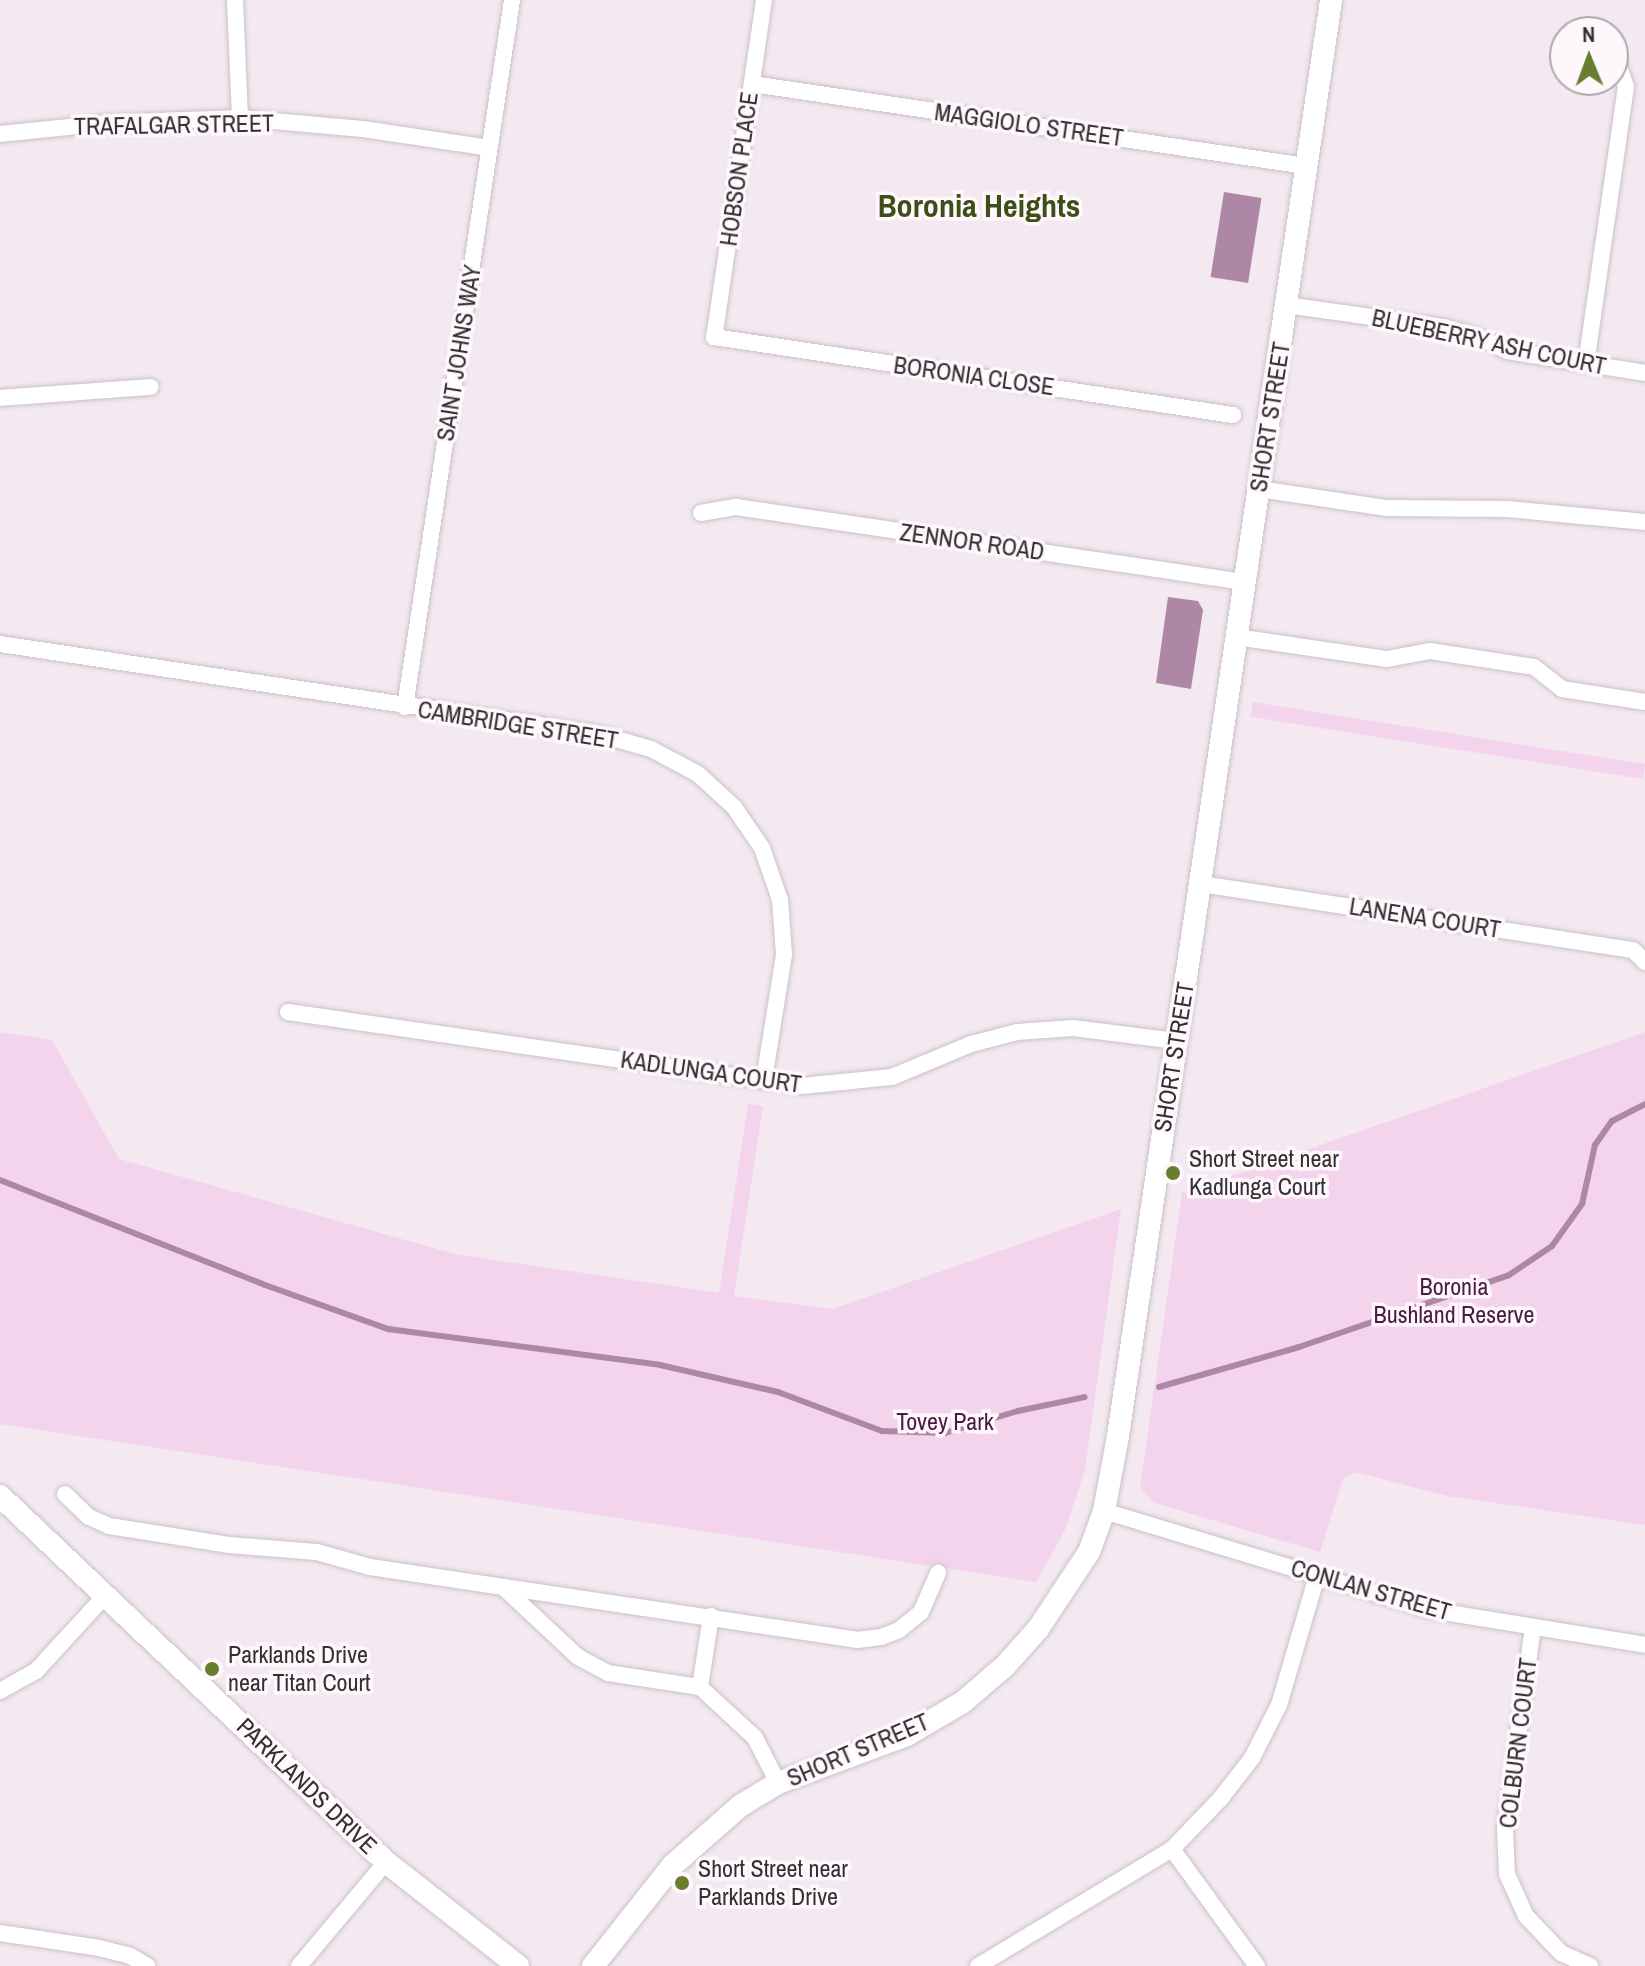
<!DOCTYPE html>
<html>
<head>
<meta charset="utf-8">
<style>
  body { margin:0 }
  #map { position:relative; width:1645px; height:1966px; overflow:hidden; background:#f4e9f1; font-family:"Archivo Narrow",sans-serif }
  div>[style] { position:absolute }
  .green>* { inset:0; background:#f4d4ed; transform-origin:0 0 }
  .water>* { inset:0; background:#ae87a7; transform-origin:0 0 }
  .stream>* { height:6px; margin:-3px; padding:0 3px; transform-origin:3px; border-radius:3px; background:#ae87a7 }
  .roads { filter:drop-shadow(0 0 2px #cbc1c9) drop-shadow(0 0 2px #cbc1c9) }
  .street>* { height:16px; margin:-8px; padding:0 8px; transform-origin:8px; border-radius:8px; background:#fff }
  .secondary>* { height:22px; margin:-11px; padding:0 11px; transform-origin:11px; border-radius:11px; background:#fff }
  .dots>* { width:22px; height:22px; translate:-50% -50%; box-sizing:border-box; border:4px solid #fef8fd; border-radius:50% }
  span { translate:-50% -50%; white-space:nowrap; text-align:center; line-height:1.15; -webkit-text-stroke:7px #fef8fd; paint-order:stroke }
  .street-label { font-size:24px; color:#332f32 }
  .poi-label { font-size:24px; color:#332f32 }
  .left { translate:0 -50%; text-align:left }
  .park-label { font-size:24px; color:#4a1944 }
  .district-label { font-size:32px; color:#3f4e17; font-weight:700 }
  .north { position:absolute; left:1549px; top:16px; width:80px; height:80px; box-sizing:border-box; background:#fef8fd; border:2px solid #ada8ac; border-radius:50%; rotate:359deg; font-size:22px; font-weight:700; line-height:32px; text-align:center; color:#332f32 }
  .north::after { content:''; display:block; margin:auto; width:28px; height:36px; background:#687d2e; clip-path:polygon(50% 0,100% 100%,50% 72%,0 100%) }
</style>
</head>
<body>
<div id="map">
  <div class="green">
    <i style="left:1253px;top:702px;width:397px;height:15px;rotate:9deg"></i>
    <i style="clip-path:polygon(0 1032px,52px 1040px,119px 1159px,455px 1254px,719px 1293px,748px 1104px,763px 1106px,734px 1296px,832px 1309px,1121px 1209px,1085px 1470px,1065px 1530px,1036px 1582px,0 1424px)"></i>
    <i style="clip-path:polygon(1645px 1032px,1645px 1525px,1447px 1496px,1355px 1472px,1343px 1479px,1320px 1552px,1155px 1503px,1140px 1488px,1182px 1193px)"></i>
  </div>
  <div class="water">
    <i style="left:1224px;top:192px;width:38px;height:86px;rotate:9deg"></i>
    <i style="clip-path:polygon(1168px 597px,1198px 601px,1203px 610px,1191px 689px,1156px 683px)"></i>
  </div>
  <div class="stream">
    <i style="left:0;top:1180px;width:285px;rotate:21.6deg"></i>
    <i style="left:265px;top:1285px;width:131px;rotate:19.7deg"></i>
    <i style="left:388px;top:1329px;width:274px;rotate:7.5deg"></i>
    <i style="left:660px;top:1365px;width:121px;rotate:12.9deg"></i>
    <i style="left:778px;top:1392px;width:111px;rotate:20.6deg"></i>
    <i style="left:882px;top:1431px;width:63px;rotate:1.8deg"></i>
    <i style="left:945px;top:1433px;width:76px;rotate:-16.8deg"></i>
    <i style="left:1018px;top:1411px;width:68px;rotate:-11.8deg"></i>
    <i style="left:1159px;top:1387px;width:146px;rotate:-15.9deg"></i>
    <i style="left:1299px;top:1347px;width:222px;rotate:-18.9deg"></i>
    <i style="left:1509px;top:1275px;width:52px;rotate:-34deg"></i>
    <i style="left:1552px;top:1246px;width:52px;rotate:-54.5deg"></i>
    <i style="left:1582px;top:1204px;width:60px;rotate:-77.6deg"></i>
    <i style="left:1595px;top:1145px;width:29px;rotate:-55deg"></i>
    <i style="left:1612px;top:1121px;width:37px;rotate:-27deg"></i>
  </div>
  <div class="roads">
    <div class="street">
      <i style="left:235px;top:0;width:118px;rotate:87.6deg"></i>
      <i style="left:764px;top:0;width:341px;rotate:98.4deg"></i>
      <i style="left:714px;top:337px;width:525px;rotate:8.55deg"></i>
      <i style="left:752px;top:84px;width:560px;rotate:8.42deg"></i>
      <i style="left:0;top:134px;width:110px;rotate:-5.8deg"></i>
      <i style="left:109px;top:123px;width:131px;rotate:-2.2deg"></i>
      <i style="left:240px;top:118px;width:123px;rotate:5.1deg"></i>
      <i style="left:363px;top:129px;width:128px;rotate:8.5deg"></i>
      <i style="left:1286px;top:305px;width:159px;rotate:8deg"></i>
      <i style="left:1443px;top:327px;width:37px;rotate:16deg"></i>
      <i style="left:1479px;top:337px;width:32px;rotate:26deg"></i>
      <i style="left:1508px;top:351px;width:139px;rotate:9.1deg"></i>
      <i style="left:1586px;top:364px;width:280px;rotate:-81.8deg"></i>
      <i style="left:1626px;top:87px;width:28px;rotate:-109deg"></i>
      <i style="left:0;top:398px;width:151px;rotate:-4.2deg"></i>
      <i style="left:1259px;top:489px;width:128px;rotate:8.5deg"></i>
      <i style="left:1386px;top:508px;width:121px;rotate:0.5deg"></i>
      <i style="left:1507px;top:509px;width:139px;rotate:5.4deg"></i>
      <i style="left:701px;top:513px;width:36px;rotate:-10deg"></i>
      <i style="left:736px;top:507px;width:514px;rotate:8.4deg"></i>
      <i style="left:1236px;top:637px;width:153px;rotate:8.3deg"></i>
      <i style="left:1387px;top:659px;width:44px;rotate:-10.5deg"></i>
      <i style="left:1430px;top:651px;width:105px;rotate:8.7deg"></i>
      <i style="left:1534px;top:667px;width:36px;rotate:38deg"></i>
      <i style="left:1562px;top:689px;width:84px;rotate:8.9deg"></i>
      <i style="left:0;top:644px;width:606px;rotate:8.54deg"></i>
      <i style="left:599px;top:734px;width:54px;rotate:16.1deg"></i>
      <i style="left:651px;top:749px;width:53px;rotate:28deg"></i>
      <i style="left:698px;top:774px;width:49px;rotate:42.5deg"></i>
      <i style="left:734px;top:807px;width:50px;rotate:55.7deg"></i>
      <i style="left:762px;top:848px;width:55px;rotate:70.9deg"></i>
      <i style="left:780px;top:900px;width:55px;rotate:85.8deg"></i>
      <i style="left:784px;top:955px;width:127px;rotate:99.1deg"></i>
      <i style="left:405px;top:707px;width:715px;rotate:-81.39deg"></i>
      <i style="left:1201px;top:884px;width:437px;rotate:8.7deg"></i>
      <i style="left:1633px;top:950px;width:17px;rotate:45deg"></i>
      <i style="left:288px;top:1012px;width:519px;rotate:8.19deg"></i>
      <i style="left:802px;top:1086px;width:90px;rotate:-5.7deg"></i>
      <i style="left:892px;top:1077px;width:86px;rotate:-22.7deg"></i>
      <i style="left:971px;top:1044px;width:48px;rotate:-14.6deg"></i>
      <i style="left:1017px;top:1032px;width:56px;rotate:-4.1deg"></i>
      <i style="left:1073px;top:1028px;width:104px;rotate:7.2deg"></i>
      <i style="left:65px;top:1494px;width:33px;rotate:44deg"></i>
      <i style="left:89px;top:1517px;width:22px;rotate:24deg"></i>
      <i style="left:109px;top:1526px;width:121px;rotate:9deg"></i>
      <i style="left:229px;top:1545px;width:88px;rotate:4.5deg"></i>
      <i style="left:317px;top:1552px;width:55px;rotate:15.8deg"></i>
      <i style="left:370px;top:1567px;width:492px;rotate:8.5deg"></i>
      <i style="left:857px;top:1640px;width:24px;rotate:-7deg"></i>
      <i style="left:881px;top:1637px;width:19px;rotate:-21deg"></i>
      <i style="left:899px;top:1630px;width:28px;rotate:-39deg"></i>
      <i style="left:921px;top:1612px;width:43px;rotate:-66.4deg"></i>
      <i style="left:1104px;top:1511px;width:341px;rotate:16.9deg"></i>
      <i style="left:1430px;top:1610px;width:218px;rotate:9.2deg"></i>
      <i style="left:503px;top:1587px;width:103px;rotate:43deg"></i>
      <i style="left:578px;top:1657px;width:34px;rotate:28deg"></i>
      <i style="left:608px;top:1673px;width:93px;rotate:8.7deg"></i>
      <i style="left:711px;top:1616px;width:72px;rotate:98.8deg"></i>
      <i style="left:700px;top:1687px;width:75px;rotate:42.8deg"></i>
      <i style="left:755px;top:1738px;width:51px;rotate:62.9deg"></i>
      <i style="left:1533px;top:1627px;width:205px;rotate:97.9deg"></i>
      <i style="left:1505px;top:1830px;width:44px;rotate:87.4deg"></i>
      <i style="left:1507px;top:1874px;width:46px;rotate:65.7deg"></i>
      <i style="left:1526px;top:1916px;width:51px;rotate:46.6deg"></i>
      <i style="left:1561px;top:1953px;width:32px;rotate:24deg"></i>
      <i style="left:0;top:1691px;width:41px;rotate:-29.1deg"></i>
      <i style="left:36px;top:1671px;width:103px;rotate:-47.4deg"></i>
      <i style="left:1172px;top:1849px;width:145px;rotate:54deg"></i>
      <i style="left:0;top:1933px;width:100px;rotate:8.6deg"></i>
      <i style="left:99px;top:1948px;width:32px;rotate:14deg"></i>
      <i style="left:130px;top:1956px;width:20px;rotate:30deg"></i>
      <i style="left:299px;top:1966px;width:136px;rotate:-50.1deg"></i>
      <i style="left:978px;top:1966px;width:227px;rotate:-31.1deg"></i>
      <i style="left:1172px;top:1849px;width:71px;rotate:-46.1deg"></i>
      <i style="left:1221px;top:1798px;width:51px;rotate:-52.2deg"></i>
      <i style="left:1252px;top:1758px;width:59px;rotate:-63deg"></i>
      <i style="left:1279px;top:1705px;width:134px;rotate:-73.6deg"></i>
    </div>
    <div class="secondary">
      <i style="left:0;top:1496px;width:532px;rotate:43.48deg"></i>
      <i style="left:386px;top:1862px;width:168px;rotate:38.2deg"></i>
      <i style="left:593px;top:1966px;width:129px;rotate:-51.6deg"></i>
      <i style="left:673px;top:1865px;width:89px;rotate:-41.4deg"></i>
      <i style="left:740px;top:1806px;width:44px;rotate:-31.2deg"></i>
      <i style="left:778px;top:1783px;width:138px;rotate:-20.4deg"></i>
      <i style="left:907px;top:1735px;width:65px;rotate:-30.5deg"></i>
      <i style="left:963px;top:1702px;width:55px;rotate:-40.6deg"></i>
      <i style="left:1005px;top:1666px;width:50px;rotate:-48.3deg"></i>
      <i style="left:1038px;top:1629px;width:92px;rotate:-56.5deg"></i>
      <i style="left:1089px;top:1552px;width:44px;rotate:-69.9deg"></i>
      <i style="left:1104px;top:1511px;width:76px;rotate:-79.4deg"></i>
      <i style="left:1118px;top:1436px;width:1452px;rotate:-81.56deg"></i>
    </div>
  </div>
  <div class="dots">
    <i style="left:1173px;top:1173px;background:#687d2e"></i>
    <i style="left:212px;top:1669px;background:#687d2e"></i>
    <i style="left:682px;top:1883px;background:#687d2e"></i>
  </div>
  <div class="street-label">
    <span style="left:174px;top:125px;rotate:-1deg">TRAFALGAR STREET</span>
    <span style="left:1029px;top:125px;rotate:8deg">MAGGIOLO STREET</span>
    <span style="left:739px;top:169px;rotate:-82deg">HOBSON PLACE</span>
    <span style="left:1489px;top:342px;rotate:12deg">BLUEBERRY ASH COURT</span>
    <span style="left:459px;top:353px;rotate:-81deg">SAINT JOHNS WAY</span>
    <span style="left:974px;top:376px;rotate:8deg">BORONIA CLOSE</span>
    <span style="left:1270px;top:417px;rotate:-81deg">SHORT STREET</span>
    <span style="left:972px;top:542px;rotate:8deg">ZENNOR ROAD</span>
    <span style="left:518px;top:725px;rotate:9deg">CAMBRIDGE STREET</span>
    <span style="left:1425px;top:918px;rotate:9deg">LANENA COURT</span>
    <span style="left:1174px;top:1057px;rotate:-81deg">SHORT STREET</span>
    <span style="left:711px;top:1072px;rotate:8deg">KADLUNGA COURT</span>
    <span style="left:1371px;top:1590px;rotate:16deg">CONLAN STREET</span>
    <span style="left:1518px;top:1743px;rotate:-83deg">COLBURN COURT</span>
    <span style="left:858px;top:1750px;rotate:-23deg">SHORT STREET</span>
    <span style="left:307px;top:1786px;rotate:44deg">PARKLANDS DRIVE</span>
  </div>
  <div class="poi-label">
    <span class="left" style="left:1189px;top:1173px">Short Street near<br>Kadlunga Court</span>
    <span class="left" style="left:228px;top:1669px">Parklands Drive<br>near Titan Court</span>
    <span class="left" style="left:698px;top:1883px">Short Street near<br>Parklands Drive</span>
  </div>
  <div class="park-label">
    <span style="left:1454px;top:1301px">Boronia<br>Bushland Reserve</span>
    <span style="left:945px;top:1422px">Tovey Park</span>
  </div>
  <div class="district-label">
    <span style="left:979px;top:206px">Boronia Heights</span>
  </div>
  <div class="north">N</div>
</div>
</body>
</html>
